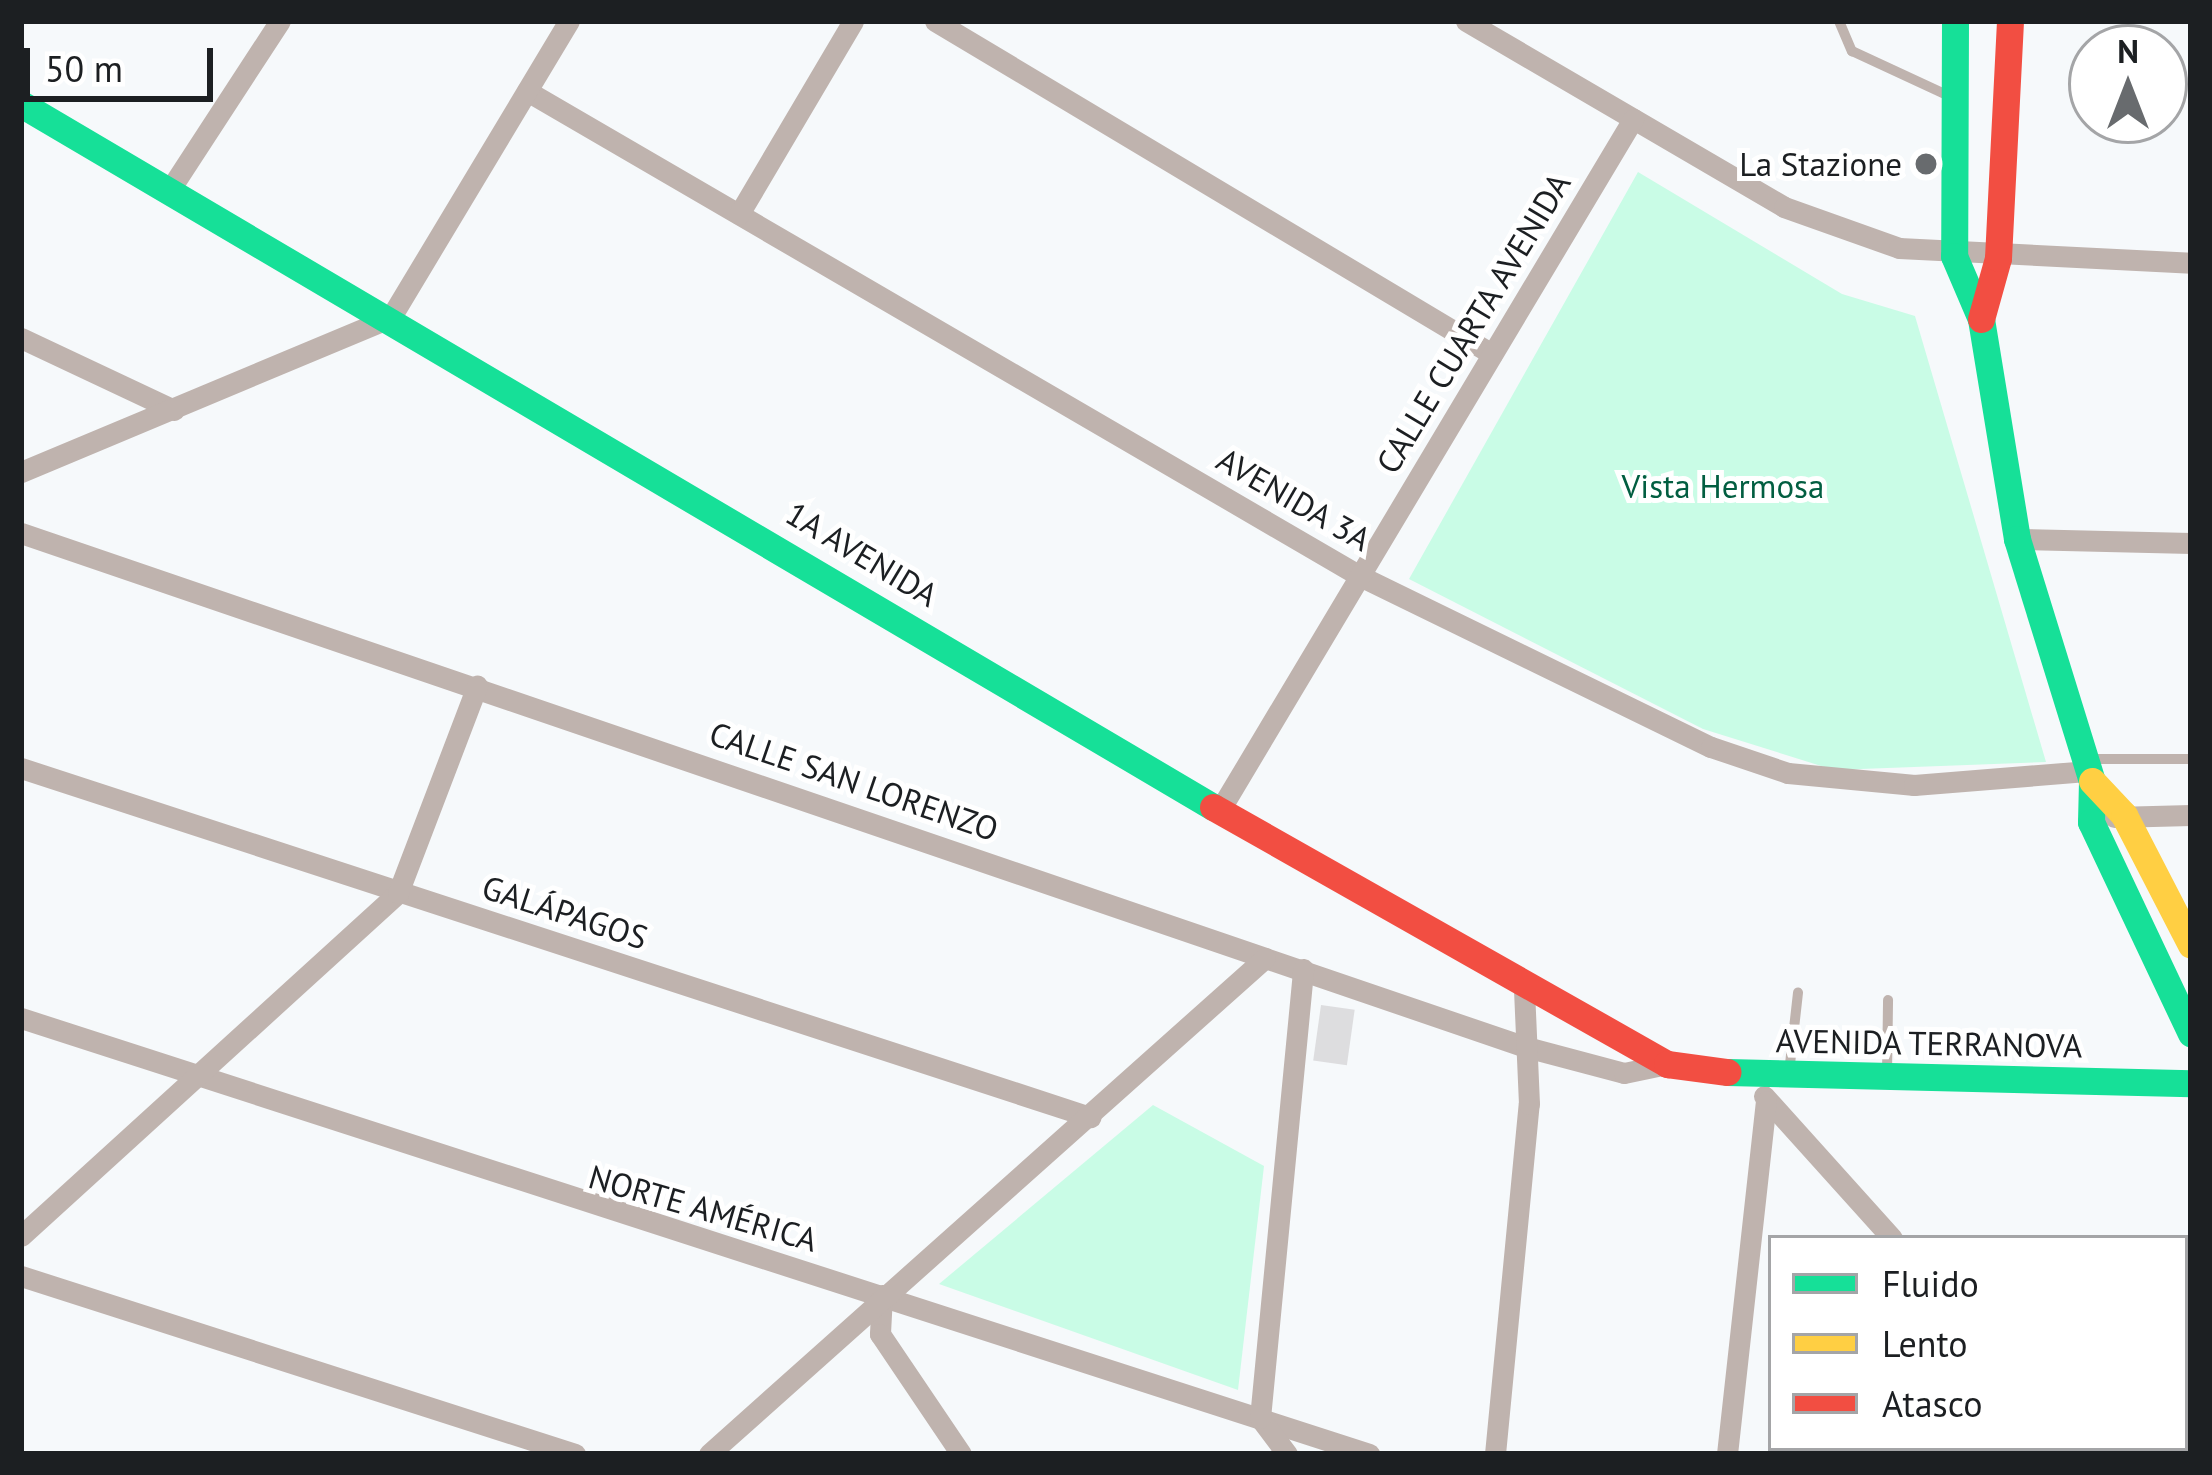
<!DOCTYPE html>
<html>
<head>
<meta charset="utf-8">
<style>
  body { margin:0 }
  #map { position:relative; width:2212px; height:1475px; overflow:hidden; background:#f6f9fb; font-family:"PT Sans",sans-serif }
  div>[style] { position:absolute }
  .green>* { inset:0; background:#c9fce6 }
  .building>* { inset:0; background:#dddddf; transform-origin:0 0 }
  .lane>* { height:10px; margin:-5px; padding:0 5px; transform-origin:5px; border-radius:5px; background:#bfb3ae }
  .street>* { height:21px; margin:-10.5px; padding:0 10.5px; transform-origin:10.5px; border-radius:10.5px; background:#bfb3ae }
  .fast>* { height:27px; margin:-13.5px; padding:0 13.5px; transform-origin:13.5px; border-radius:13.5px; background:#16e098 }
  .slow>* { height:27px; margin:-13.5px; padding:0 13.5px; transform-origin:13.5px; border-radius:13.5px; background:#ffcf43 }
  .jam>* { height:27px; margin:-13.5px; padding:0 13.5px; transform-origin:13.5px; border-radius:13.5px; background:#f24e42 }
  .dots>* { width:33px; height:33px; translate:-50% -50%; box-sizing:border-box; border:6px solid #fff; border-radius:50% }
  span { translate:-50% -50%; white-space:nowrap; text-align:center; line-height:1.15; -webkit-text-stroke:10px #fff; paint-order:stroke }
  .poi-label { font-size:33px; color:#1c1f22 }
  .right { translate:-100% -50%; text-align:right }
  .street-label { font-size:33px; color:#1c1f22 }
  .park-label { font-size:33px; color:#025e41 }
  .frame { position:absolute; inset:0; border:24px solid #1c1f22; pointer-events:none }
  .legend { position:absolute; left:1768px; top:1235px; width:420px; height:216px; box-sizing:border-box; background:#fff; border:3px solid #a4a5a7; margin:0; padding:15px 21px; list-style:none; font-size:36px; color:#1c1f22 }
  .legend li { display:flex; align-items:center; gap:24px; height:60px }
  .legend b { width:60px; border:3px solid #a4a5a7 }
  .north { position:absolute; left:2068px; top:24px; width:120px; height:120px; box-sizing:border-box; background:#fff; border:3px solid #a4a5a7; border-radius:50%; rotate:0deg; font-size:33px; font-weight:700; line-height:48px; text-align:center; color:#1c1f22 }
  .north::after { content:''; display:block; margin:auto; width:42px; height:54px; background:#686b6e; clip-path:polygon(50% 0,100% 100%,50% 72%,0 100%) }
  .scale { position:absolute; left:24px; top:48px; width:189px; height:54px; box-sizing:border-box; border:6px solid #1c1f22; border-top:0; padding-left:15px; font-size:36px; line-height:42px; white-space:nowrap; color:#1c1f22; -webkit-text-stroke:9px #fff; paint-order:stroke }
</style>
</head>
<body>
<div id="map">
  <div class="green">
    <i style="clip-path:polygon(1638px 172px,1842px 294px,1915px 316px,2046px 762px,1834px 770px,1703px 729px,1409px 579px)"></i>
    <i style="clip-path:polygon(1153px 1105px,1264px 1166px,1238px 1390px,939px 1284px)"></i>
  </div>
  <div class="building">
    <i style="left:1321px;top:1005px;width:34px;height:56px;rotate:8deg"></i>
  </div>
  <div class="lane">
    <i style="left:1839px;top:21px;width:33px;rotate:67deg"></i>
    <i style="left:1852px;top:51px;width:107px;rotate:24.9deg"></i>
    <i style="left:2087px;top:759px;width:104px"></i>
    <i style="left:1789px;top:1073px;width:81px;rotate:-83.6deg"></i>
    <i style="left:1887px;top:1075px;width:75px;rotate:-89.2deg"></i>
  </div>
  <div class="street">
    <i style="left:935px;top:21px;width:649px;rotate:30.87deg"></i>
    <i style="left:1466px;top:21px;width:368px;rotate:30.3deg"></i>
    <i style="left:1784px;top:207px;width:122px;rotate:19.6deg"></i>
    <i style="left:1899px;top:248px;width:292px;rotate:2.9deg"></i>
    <i style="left:527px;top:91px;width:964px;rotate:30.21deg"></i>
    <i style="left:1360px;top:576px;width:390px;rotate:26deg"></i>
    <i style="left:1711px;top:747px;width:81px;rotate:18.7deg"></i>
    <i style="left:1788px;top:773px;width:127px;rotate:5.4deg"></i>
    <i style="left:1914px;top:785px;width:176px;rotate:-4.6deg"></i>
    <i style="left:169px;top:191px;width:203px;rotate:-56.9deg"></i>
    <i style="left:739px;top:214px;width:224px;rotate:-59.4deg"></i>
    <i style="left:21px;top:338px;width:169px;rotate:25.2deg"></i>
    <i style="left:21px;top:472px;width:401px;rotate:-22.7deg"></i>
    <i style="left:391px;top:317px;width:345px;rotate:-59deg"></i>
    <i style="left:21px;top:533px;width:1590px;rotate:18.86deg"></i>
    <i style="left:1526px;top:1047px;width:101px;rotate:14.9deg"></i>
    <i style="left:1624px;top:1073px;width:44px;rotate:-11.8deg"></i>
    <i style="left:2017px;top:539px;width:174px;rotate:1.3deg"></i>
    <i style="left:21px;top:768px;width:1125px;rotate:18.08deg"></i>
    <i style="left:1221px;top:808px;width:803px;rotate:-59.12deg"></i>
    <i style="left:2114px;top:817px;width:77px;rotate:-1.5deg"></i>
    <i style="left:21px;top:1018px;width:1417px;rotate:17.92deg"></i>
    <i style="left:1764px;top:1096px;width:191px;rotate:48deg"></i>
    <i style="left:21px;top:1236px;width:510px;rotate:-42.3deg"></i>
    <i style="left:398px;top:893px;width:222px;rotate:-69.1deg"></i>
    <i style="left:21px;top:1276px;width:582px;rotate:17.81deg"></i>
    <i style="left:882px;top:1295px;width:39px;rotate:93deg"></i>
    <i style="left:880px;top:1334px;width:145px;rotate:56deg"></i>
    <i style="left:2185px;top:1335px;width:6px"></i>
    <i style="left:709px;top:1454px;width:745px;rotate:-41.74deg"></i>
    <i style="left:1287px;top:1454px;width:45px;rotate:-126.9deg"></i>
    <i style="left:1260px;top:1418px;width:451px;rotate:-84.5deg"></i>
    <i style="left:1495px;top:1454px;width:352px;rotate:-84.5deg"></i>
    <i style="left:1529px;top:1104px;width:114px;rotate:-92.5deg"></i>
    <i style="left:1727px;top:1454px;width:355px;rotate:-83.7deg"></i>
    <i style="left:1973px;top:1454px;width:6px;rotate:-90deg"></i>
  </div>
  <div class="fast">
    <i style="left:1955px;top:21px;width:235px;rotate:90.2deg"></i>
    <i style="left:1954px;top:256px;width:69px;rotate:66.8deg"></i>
    <i style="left:1981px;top:319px;width:223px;rotate:80.7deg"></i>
    <i style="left:2017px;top:539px;width:253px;rotate:72.8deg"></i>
    <i style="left:2092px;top:781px;width:41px;rotate:91.4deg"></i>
    <i style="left:2091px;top:822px;width:234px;rotate:64.7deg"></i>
    <i style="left:21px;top:104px;width:1384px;rotate:30.53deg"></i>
    <i style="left:1727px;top:1072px;width:464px;rotate:1.4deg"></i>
  </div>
  <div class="slow">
    <i style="left:2092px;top:781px;width:47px;rotate:46.7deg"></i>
    <i style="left:2124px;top:815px;width:146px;rotate:62.7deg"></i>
  </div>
  <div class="jam">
    <i style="left:1981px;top:319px;width:63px;rotate:-74.4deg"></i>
    <i style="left:1998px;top:258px;width:237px;rotate:-87.1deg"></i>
    <i style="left:1213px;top:807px;width:522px;rotate:29.51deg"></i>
    <i style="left:1667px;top:1064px;width:61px;rotate:7.6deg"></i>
  </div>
  <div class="dots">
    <i style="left:1926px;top:164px;background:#686b6e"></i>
  </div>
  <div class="poi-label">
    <span class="right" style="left:1902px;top:164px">La Stazione</span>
  </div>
  <div class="street-label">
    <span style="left:1473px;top:323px;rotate:-59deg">CALLE CUARTA AVENIDA</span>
    <span style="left:1294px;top:499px;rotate:30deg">AVENIDA 3A</span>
    <span style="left:862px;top:554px;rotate:31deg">1A AVENIDA</span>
    <span style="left:854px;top:781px;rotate:19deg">CALLE SAN LORENZO</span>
    <span style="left:565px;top:912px;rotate:18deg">GALÁPAGOS</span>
    <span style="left:1929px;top:1043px;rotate:1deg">AVENIDA TERRANOVA</span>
    <span style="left:703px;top:1208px;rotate:16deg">NORTE AMÉRICA</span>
  </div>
  <div class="park-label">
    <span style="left:1723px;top:486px">Vista Hermosa</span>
  </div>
  <div class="frame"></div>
  <ul class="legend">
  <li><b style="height:15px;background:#16e098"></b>Fluido</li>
  <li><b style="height:15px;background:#ffcf43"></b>Lento</li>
  <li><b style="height:15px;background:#f24e42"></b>Atasco</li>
  </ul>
  <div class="north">N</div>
  <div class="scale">50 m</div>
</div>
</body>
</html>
